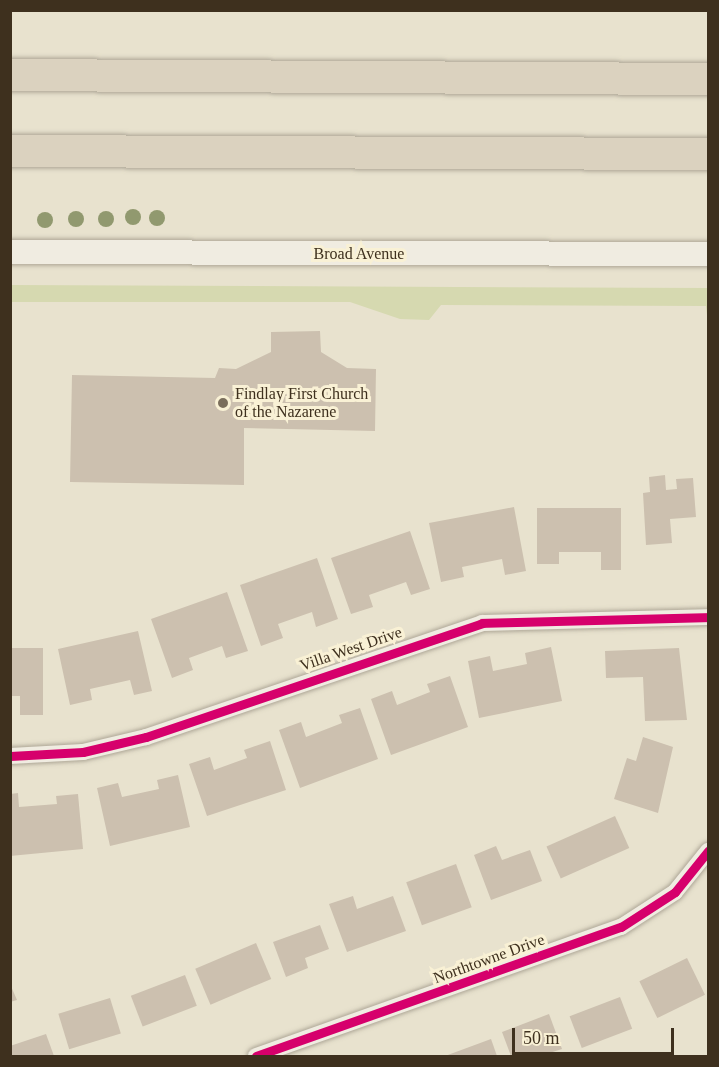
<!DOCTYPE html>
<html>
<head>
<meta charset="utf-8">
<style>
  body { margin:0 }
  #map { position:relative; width:719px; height:1067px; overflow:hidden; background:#e8e2ce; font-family:Georgia,serif }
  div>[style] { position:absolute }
  .green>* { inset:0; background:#d6d9b0 }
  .building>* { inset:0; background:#ccc0af; transform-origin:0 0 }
  .roads { filter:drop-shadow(0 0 2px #aea797) drop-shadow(0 0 2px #aea797) }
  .street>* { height:16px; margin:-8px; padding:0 8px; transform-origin:8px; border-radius:8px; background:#f0ece1 }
  .secondary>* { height:24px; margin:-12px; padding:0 12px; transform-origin:12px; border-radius:12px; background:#f0ece1 }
  .highway>* { height:32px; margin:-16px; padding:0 16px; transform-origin:16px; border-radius:16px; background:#dbd2bf }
  .cycleway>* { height:9px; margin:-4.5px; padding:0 4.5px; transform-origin:4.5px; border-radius:4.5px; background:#d6006c }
  .trees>* { width:16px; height:16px; margin:-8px; border-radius:50%; background:#91996f }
  .dots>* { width:16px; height:16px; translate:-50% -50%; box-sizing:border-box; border:3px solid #f9f1d5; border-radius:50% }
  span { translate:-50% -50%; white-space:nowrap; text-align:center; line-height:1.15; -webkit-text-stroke:6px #f9f1d5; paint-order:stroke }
  .street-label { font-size:16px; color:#3e301e }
  .poi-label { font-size:16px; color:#3e301e }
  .left { translate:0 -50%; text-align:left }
  .frame { position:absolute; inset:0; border:12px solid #3e301e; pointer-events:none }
  .scale { position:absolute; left:512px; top:1028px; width:162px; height:27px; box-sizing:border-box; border:3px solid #3e301e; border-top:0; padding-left:8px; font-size:18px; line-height:21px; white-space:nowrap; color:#3e301e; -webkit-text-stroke:4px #f9f1d5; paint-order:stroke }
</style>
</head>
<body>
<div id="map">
  <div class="green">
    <i style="clip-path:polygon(11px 285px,708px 288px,708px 324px,706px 306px,441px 305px,429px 320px,400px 319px,350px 302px,11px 302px)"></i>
  </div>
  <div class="building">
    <i style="clip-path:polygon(320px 331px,321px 352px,347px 368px,376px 369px,375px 431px,244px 428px,244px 485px,70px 482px,72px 375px,215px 378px,219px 368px,236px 369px,271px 352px,271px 332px)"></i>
    <i style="clip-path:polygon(665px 475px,666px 490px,677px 489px,676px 479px,693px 478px,696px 517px,670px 519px,672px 543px,646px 545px,643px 493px,650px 492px,649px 477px)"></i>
    <i style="clip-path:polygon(514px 507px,526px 571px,505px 575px,502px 559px,462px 567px,464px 577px,441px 582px,429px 523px)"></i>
    <i style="clip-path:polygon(537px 508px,621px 508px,621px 570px,601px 570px,601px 552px,559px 552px,559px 564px,537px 564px)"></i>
    <i style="clip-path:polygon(410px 531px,430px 589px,411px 595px,406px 582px,369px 595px,373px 607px,351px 614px,331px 558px)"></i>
    <i style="clip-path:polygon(317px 558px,338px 619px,316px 627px,312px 612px,278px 624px,283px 638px,261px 646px,240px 585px)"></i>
    <i style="clip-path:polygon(227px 592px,248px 651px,226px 658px,222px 646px,189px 658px,193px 670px,172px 678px,151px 619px)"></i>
    <i style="clip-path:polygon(138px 631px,152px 691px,134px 695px,130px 680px,90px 689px,92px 700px,70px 705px,58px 649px)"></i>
    <i style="clip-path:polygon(551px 647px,562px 701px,479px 718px,468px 661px,490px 656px,493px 671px,527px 664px,525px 653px)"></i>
    <i style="clip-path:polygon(10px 648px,43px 648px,43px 715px,20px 715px,20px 696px,10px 696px)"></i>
    <i style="clip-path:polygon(679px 648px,687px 720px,645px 721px,643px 677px,606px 678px,605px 651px)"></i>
    <i style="clip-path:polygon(450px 676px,468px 727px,391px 755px,371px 699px,392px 691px,397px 705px,430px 692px,427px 684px)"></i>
    <i style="clip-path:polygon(360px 708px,378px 759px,300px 788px,279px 730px,301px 722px,306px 737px,342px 723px,339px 715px)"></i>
    <i style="clip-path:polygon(643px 737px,673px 747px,658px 813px,614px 799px,627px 758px,636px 761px)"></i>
    <i style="clip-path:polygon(270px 741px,286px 790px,207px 816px,189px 764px,210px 757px,214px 770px,247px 758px,244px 750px)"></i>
    <i style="clip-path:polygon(178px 775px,190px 827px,110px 846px,97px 788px,118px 783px,122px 797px,159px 789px,157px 780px)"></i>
    <i style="clip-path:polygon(18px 793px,19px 807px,57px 804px,56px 796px,78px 794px,83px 849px,10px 856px,10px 794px)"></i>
    <i style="left:615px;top:816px;width:35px;height:75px;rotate:66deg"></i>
    <i style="clip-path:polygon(496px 846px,502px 860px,530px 850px,542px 881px,491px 900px,474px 855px)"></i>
    <i style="left:456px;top:864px;width:46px;height:53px;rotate:70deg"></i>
    <i style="clip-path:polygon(353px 896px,357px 909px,393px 896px,406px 931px,347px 952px,329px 904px)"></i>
    <i style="clip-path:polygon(320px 925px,329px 949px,305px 958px,308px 968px,286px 977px,273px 942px)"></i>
    <i style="left:256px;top:943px;width:39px;height:66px;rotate:67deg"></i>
    <i style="left:687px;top:958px;width:41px;height:53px;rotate:64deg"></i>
    <i style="left:185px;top:975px;width:33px;height:58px;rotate:69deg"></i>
    <i style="clip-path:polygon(10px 984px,17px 1000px,10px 1002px)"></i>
    <i style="left:620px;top:997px;width:34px;height:54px;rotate:69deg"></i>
    <i style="left:110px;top:998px;width:37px;height:54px;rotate:73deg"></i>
    <i style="clip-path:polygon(549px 1014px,562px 1049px,540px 1056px,511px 1056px,502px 1032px)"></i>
    <i style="clip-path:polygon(46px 1034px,54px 1056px,10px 1056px,10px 1046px)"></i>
    <i style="clip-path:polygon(491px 1039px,497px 1056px,445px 1056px)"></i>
  </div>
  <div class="roads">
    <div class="street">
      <i style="left:10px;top:756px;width:73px;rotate:-3.1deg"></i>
      <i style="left:83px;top:752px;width:65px;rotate:-13.4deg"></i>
      <i style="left:146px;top:737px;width:355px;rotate:-18.7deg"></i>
      <i style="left:482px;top:623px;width:226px;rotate:-1.5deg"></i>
      <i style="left:256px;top:1056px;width:387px;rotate:-19.5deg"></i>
      <i style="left:621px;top:927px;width:64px;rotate:-32.9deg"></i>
      <i style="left:675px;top:892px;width:53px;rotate:-51.2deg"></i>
    </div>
    <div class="secondary">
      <i style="left:10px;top:252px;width:698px;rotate:0.16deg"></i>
    </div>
    <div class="highway">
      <i style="left:10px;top:75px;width:698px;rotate:0.33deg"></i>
      <i style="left:10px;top:151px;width:698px;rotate:0.25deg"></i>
    </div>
  </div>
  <div class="cycleway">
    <i style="left:10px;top:756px;width:73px;rotate:-3.1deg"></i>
    <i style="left:83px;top:752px;width:65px;rotate:-13.4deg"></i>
    <i style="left:146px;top:737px;width:355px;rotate:-18.7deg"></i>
    <i style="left:482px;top:623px;width:226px;rotate:-1.5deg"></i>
    <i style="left:256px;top:1056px;width:387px;rotate:-19.5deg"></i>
    <i style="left:621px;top:927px;width:64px;rotate:-32.9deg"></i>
    <i style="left:675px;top:892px;width:53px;rotate:-51.2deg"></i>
  </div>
  <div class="trees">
    <i style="left:133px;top:217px"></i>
    <i style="left:157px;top:218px"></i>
    <i style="left:76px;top:219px"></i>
    <i style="left:106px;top:219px"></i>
    <i style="left:45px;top:220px"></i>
  </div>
  <div class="dots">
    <i style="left:223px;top:403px;background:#7a6e5c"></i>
  </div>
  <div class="street-label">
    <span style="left:359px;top:254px">Broad Avenue</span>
    <span style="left:351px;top:649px;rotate:-19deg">Villa West Drive</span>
    <span style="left:489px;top:959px;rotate:-20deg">Northtowne Drive</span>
  </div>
  <div class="poi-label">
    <span class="left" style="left:235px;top:403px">Findlay First Church<br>of the Nazarene</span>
  </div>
  <div class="frame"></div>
  <div class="scale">50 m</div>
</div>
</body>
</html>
